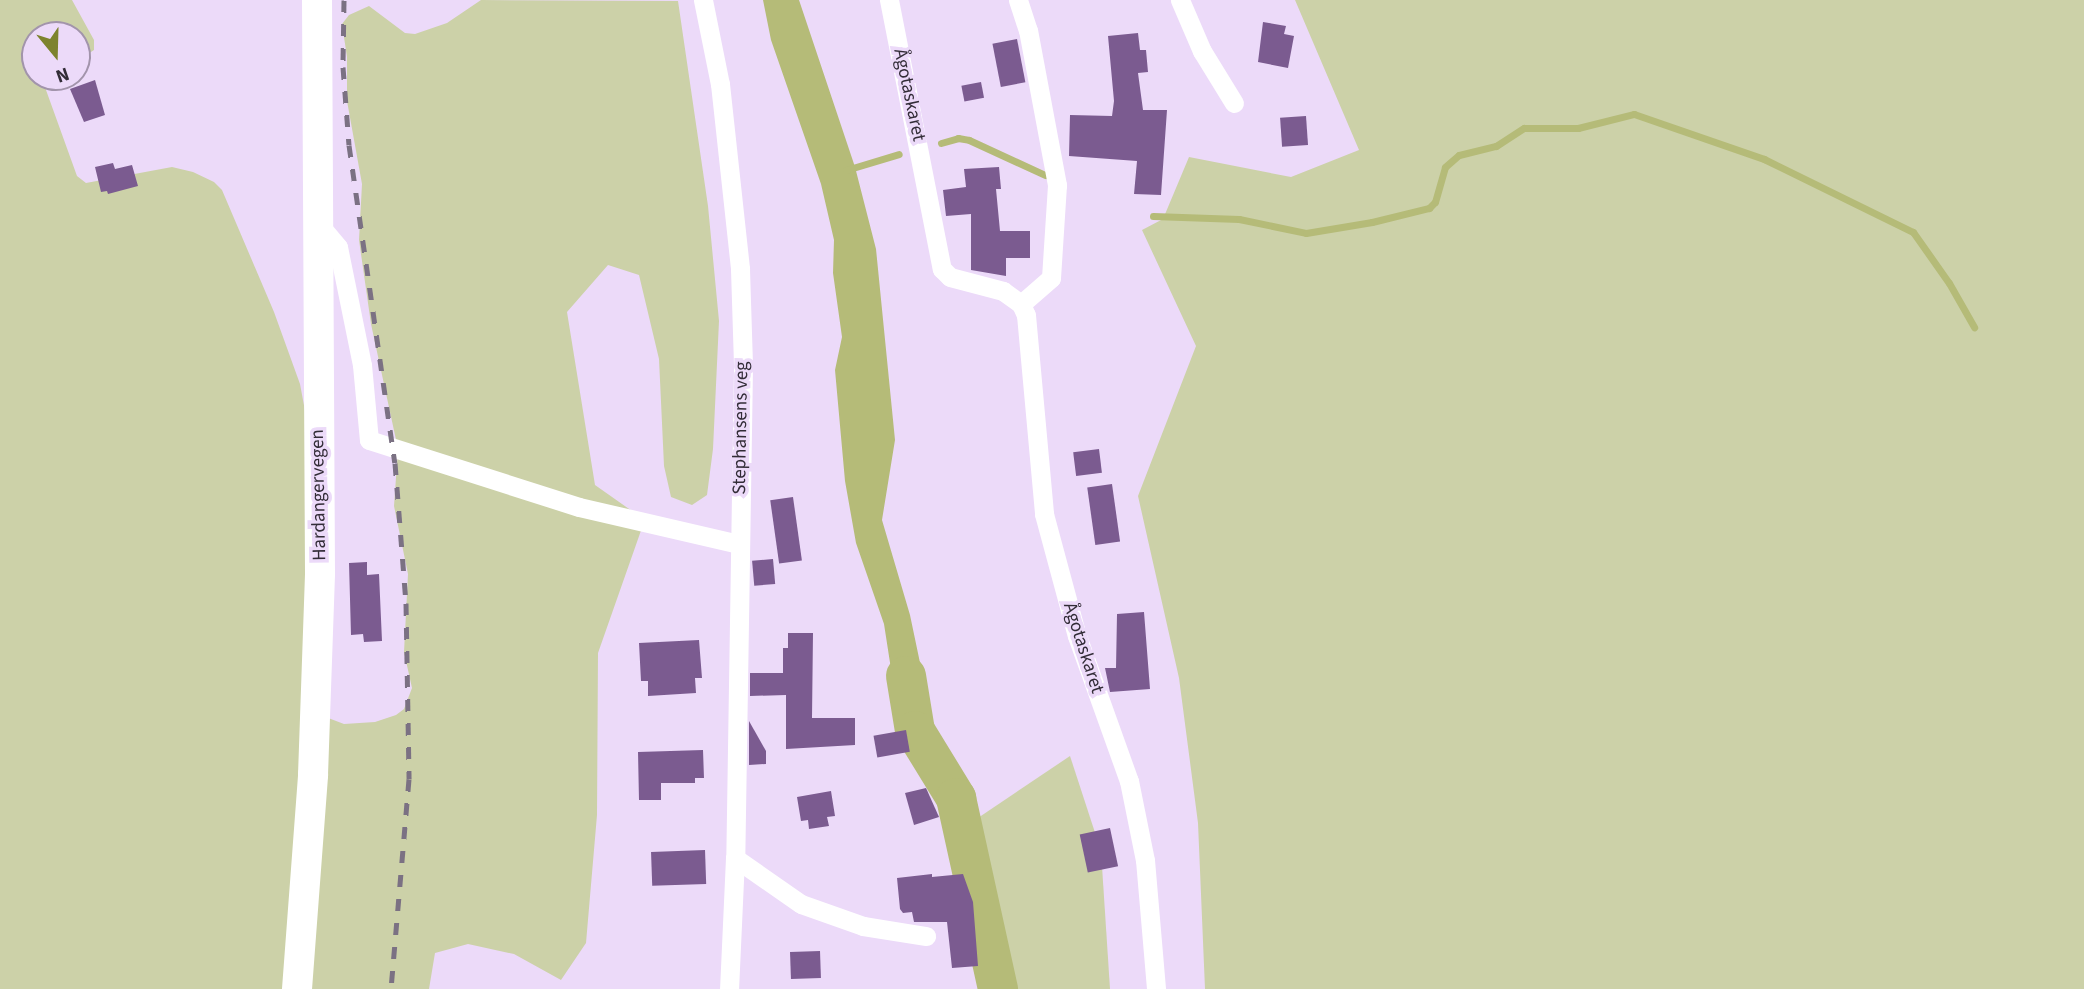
<!DOCTYPE html>
<html>
<head>
<meta charset="utf-8">
<style>
  body { margin:0 }
  #map { position:relative; width:2084px; height:989px; overflow:hidden; background:#ecdaf9; font-family:"Source Sans 3",sans-serif }
  div>[style] { position:absolute }
  .green>* { inset:0; background:#ccd1a8 }
  .water>* { inset:0; background:#b5bb78 }
  .stream>* { height:7px; margin:-3.5px; padding:0 3.5px; transform-origin:3.5px; border-radius:3.5px; background:#b5bb78 }
  .river>* { height:40px; margin:-20px; padding:0 20px; transform-origin:20px; border-radius:20px; background:#b5bb78 }
  .building>* { inset:0; background:#7b5b90; transform-origin:0 0 }
  .street>* { height:19px; margin:-9.5px; padding:0 9.5px; transform-origin:9.5px; border-radius:9.5px; background:#fff }
  .primary>* { height:30px; margin:-15px; padding:0 15px; transform-origin:15px; border-radius:15px; background:#fff }
  .rail>* { height:5px; margin-top:-2.5px; transform-origin:0; background:repeating-linear-gradient(90deg,#7b7183 0 12px,transparent 0 24px) }
  span { translate:-50% -50%; white-space:nowrap; text-align:center; line-height:1.15; -webkit-text-stroke:7px #ecdaf9; paint-order:stroke }
  .street-label { font-size:19px; color:#322c37 }
  .north { position:absolute; left:21px; top:21px; width:70px; height:70px; box-sizing:border-box; background:#ecdaf9; border:2px solid #a294ab; border-radius:50%; rotate:161deg; font-size:19px; font-weight:700; line-height:28px; text-align:center; color:#322c37 }
  .north::after { content:''; display:block; margin:auto; width:24px; height:32px; background:#7d832e; clip-path:polygon(50% 0,100% 100%,50% 72%,0 100%) }
</style>
</head>
<body>
<div id="map">
  <div class="green">
    <i style="clip-path:polygon(0 0,72px 0,94px 40px,94px 50px,77px 61px,77px 35px,35px 35px,35px 77px,55px 77px,46px 90px,77px 176px,86px 183px,172px 167px,193px 172px,214px 182px,222px 190px,274px 312px,300px 384px,306px 416px,323px 716px,344px 724px,375px 722px,396px 715px,404px 709px,412px 688px,404px 652px,408px 574px,394px 506px,398px 449px,371px 324px,359px 240px,362px 184px,347px 101px,347px 57px,342px 24px,349px 15px,369px 6px,405px 33px,415px 34px,447px 23px,481px 0,678px 1px,708px 206px,719px 321px,713px 449px,707px 495px,692px 505px,671px 497px,664px 466px,659px 359px,639px 275px,608px 265px,567px 312px,595px 485px,649px 523px,644px 522px,598px 653px,597px 815px,586px 943px,561px 980px,514px 954px,468px 944px,435px 953px,429px 989px,0 989px)"></i>
    <i style="clip-path:polygon(1295px 0,2084px 0,2084px 989px,1205px 989px,1198px 823px,1179px 678px,1138px 496px,1196px 346px,1142px 230px,1163px 219px,1189px 157px,1291px 177px,1359px 150px)"></i>
    <i style="clip-path:polygon(1070px 756px,1101px 851px,1110px 989px,998px 989px,963px 828px)"></i>
  </div>
  <div class="water">
    <i style="clip-path:polygon(763px 0,799px 0,855px 167px,876px 249px,895px 440px,882px 520px,910px 615px,928px 701px,915px 731px,901px 709px,893px 682px,884px 624px,856px 543px,845px 481px,835px 370px,842px 337px,833px 273px,834px 240px,821px 184px,771px 40px)"></i>
  </div>
  <div class="stream">
    <i style="left:941px;top:143px;width:18px;rotate:-16deg"></i>
    <i style="left:958px;top:138px;width:11px;rotate:10deg"></i>
    <i style="left:969px;top:140px;width:84px;rotate:24.7deg"></i>
    <i style="left:846px;top:170px;width:55px;rotate:-16.8deg"></i>
    <i style="left:1153px;top:216px;width:86px;rotate:2deg"></i>
    <i style="left:1239px;top:219px;width:68px;rotate:11.8deg"></i>
    <i style="left:1306px;top:233px;width:67px;rotate:-9.5deg"></i>
    <i style="left:1372px;top:222px;width:59px;rotate:-13.8deg"></i>
    <i style="left:1429px;top:208px;width:8px;rotate:-45deg"></i>
    <i style="left:1435px;top:202px;width:36px;rotate:-74deg"></i>
    <i style="left:1445px;top:167px;width:18px;rotate:-41deg"></i>
    <i style="left:1459px;top:155px;width:38px;rotate:-14deg"></i>
    <i style="left:1496px;top:146px;width:33px;rotate:-33deg"></i>
    <i style="left:1524px;top:128px;width:54px"></i>
    <i style="left:1578px;top:128px;width:58px;rotate:-14deg"></i>
    <i style="left:1634px;top:114px;width:138px;rotate:19.1deg"></i>
    <i style="left:1764px;top:159px;width:166px;rotate:26.1deg"></i>
    <i style="left:1913px;top:232px;width:62px;rotate:54.8deg"></i>
    <i style="left:1949px;top:283px;width:51px;rotate:60.4deg"></i>
  </div>
  <div class="river">
    <i style="left:906px;top:676px;width:56px;rotate:80.7deg"></i>
    <i style="left:915px;top:731px;width:79px;rotate:58.5deg"></i>
    <i style="left:956px;top:798px;width:196px;rotate:77.6deg"></i>
  </div>
  <div class="building">
    <i style="clip-path:polygon(1263px 22px,1286px 26px,1284px 34px,1294px 36px,1288px 68px,1258px 62px)"></i>
    <i style="clip-path:polygon(1138px 33px,1140px 50px,1146px 50px,1148px 72px,1138px 73px,1143px 110px,1167px 110px,1161px 195px,1134px 194px,1137px 161px,1069px 156px,1070px 115px,1112px 116px,1114px 101px,1108px 36px)"></i>
    <i style="left:1017px;top:39px;width:44px;height:25px;rotate:79deg"></i>
    <i style="clip-path:polygon(95px 80px,105px 115px,84px 122px,70px 89px)"></i>
    <i style="left:981px;top:82px;width:16px;height:20px;rotate:79deg"></i>
    <i style="left:1306px;top:116px;width:29px;height:26px;rotate:86deg"></i>
    <i style="clip-path:polygon(113px 163px,115px 169px,132px 165px,138px 186px,108px 194px,107px 191px,101px 192px,95px 167px)"></i>
    <i style="clip-path:polygon(999px 167px,1001px 189px,996px 189px,1000px 231px,1030px 231px,1030px 258px,1006px 258px,1006px 276px,971px 270px,971px 214px,946px 216px,943px 190px,966px 187px,964px 169px)"></i>
    <i style="left:1099px;top:449px;width:24px;height:26px;rotate:83deg"></i>
    <i style="left:1112px;top:484px;width:58px;height:25px;rotate:82deg"></i>
    <i style="left:793px;top:497px;width:64px;height:23px;rotate:82deg"></i>
    <i style="left:773px;top:559px;width:25px;height:21px;rotate:85deg"></i>
    <i style="clip-path:polygon(367px 562px,367px 575px,379px 574px,382px 641px,364px 642px,363px 634px,351px 635px,349px 563px)"></i>
    <i style="clip-path:polygon(1144px 612px,1150px 689px,1110px 692px,1105px 668px,1116px 668px,1117px 614px)"></i>
    <i style="clip-path:polygon(788px 633px,813px 633px,812px 718px,855px 718px,855px 745px,786px 749px,786px 695px,750px 696px,750px 673px,783px 673px,783px 648px,788px 648px)"></i>
    <i style="clip-path:polygon(699px 640px,702px 678px,695px 678px,696px 693px,648px 696px,648px 681px,641px 681px,639px 643px)"></i>
    <i style="clip-path:polygon(749px 721px,766px 751px,766px 764px,749px 765px)"></i>
    <i style="left:906px;top:730px;width:22px;height:33px;rotate:80deg"></i>
    <i style="clip-path:polygon(703px 750px,704px 778px,695px 778px,695px 783px,661px 783px,661px 800px,639px 800px,638px 752px)"></i>
    <i style="clip-path:polygon(926px 788px,939px 817px,914px 825px,905px 793px)"></i>
    <i style="clip-path:polygon(831px 791px,835px 816px,827px 817px,829px 826px,809px 829px,808px 820px,801px 821px,797px 797px)"></i>
    <i style="left:1110px;top:828px;width:39px;height:31px;rotate:78deg"></i>
    <i style="left:705px;top:850px;width:34px;height:54px;rotate:88deg"></i>
    <i style="clip-path:polygon(932px 874px,932px 877px,963px 874px,973px 902px,978px 966px,952px 968px,947px 922px,914px 922px,912px 912px,903px 913px,900px 909px,897px 878px)"></i>
    <i style="left:820px;top:951px;width:27px;height:30px;rotate:88deg"></i>
  </div>
  <div class="street">
    <i style="left:703px;top:0;width:86px;rotate:78.6deg"></i>
    <i style="left:720px;top:84px;width:186px;rotate:83.8deg"></i>
    <i style="left:740px;top:269px;width:98px;rotate:88.2deg"></i>
    <i style="left:743px;top:367px;width:491px;rotate:90.9deg"></i>
    <i style="left:735px;top:858px;width:131px;rotate:92.6deg"></i>
    <i style="left:889px;top:0;width:274px;rotate:78.9deg"></i>
    <i style="left:942px;top:269px;width:11px;rotate:45deg"></i>
    <i style="left:950px;top:277px;width:55px;rotate:14.8deg"></i>
    <i style="left:1003px;top:291px;width:22px;rotate:36deg"></i>
    <i style="left:1021px;top:304px;width:12px;rotate:66deg"></i>
    <i style="left:1026px;top:315px;width:200px;rotate:84.8deg"></i>
    <i style="left:1044px;top:514px;width:126px;rotate:74.9deg"></i>
    <i style="left:1077px;top:636px;width:154px;rotate:70.3deg"></i>
    <i style="left:1129px;top:781px;width:81px;rotate:78.6deg"></i>
    <i style="left:1145px;top:860px;width:129px;rotate:85.1deg"></i>
    <i style="left:1018px;top:0;width:32px;rotate:72deg"></i>
    <i style="left:1028px;top:30px;width:158px;rotate:79.4deg"></i>
    <i style="left:1057px;top:185px;width:93px;rotate:93.7deg"></i>
    <i style="left:1051px;top:278px;width:40px;rotate:139deg"></i>
    <i style="left:1180px;top:0;width:56px;rotate:66.7deg"></i>
    <i style="left:1202px;top:51px;width:61px;rotate:58.4deg"></i>
    <i style="left:318px;top:223px;width:31px;rotate:50deg"></i>
    <i style="left:338px;top:247px;width:120px;rotate:78.5deg"></i>
    <i style="left:362px;top:365px;width:75px;rotate:84.7deg"></i>
    <i style="left:369px;top:440px;width:220px;rotate:17.7deg"></i>
    <i style="left:579px;top:507px;width:164px;rotate:13deg"></i>
    <i style="left:735px;top:858px;width:80px;rotate:34.9deg"></i>
    <i style="left:801px;top:904px;width:66px;rotate:19.5deg"></i>
    <i style="left:863px;top:926px;width:64px;rotate:9deg"></i>
  </div>
  <div class="primary">
    <i style="left:297px;top:989px;width:215px;rotate:-85.7deg"></i>
    <i style="left:313px;top:775px;width:202px;rotate:-88deg"></i>
    <i style="left:320px;top:573px;width:573px;rotate:-90.3deg"></i>
  </div>
  <div class="rail">
    <i style="left:344px;top:0;width:67px;rotate:90.9deg"></i>
    <i style="left:343px;top:67px;width:78px;rotate:85.6deg"></i>
    <i style="left:349px;top:145px;width:321px;rotate:81.8deg"></i>
    <i style="left:395px;top:463px;width:140px;rotate:85.5deg"></i>
    <i style="left:406px;top:603px;width:176px;rotate:89deg"></i>
    <i style="left:409px;top:779px;width:211px;rotate:94.9deg"></i>
  </div>
  <div class="street-label">
    <span style="left:909px;top:95px;rotate:78deg">Ågotaskaret</span>
    <span style="left:741px;top:428px;rotate:-89deg">Stephansens veg</span>
    <span style="left:319px;top:495px;rotate:-91deg">Hardangervegen</span>
    <span style="left:1083px;top:648px;rotate:72deg">Ågotaskaret</span>
  </div>
  <div class="north">N</div>
</div>
</body>
</html>
